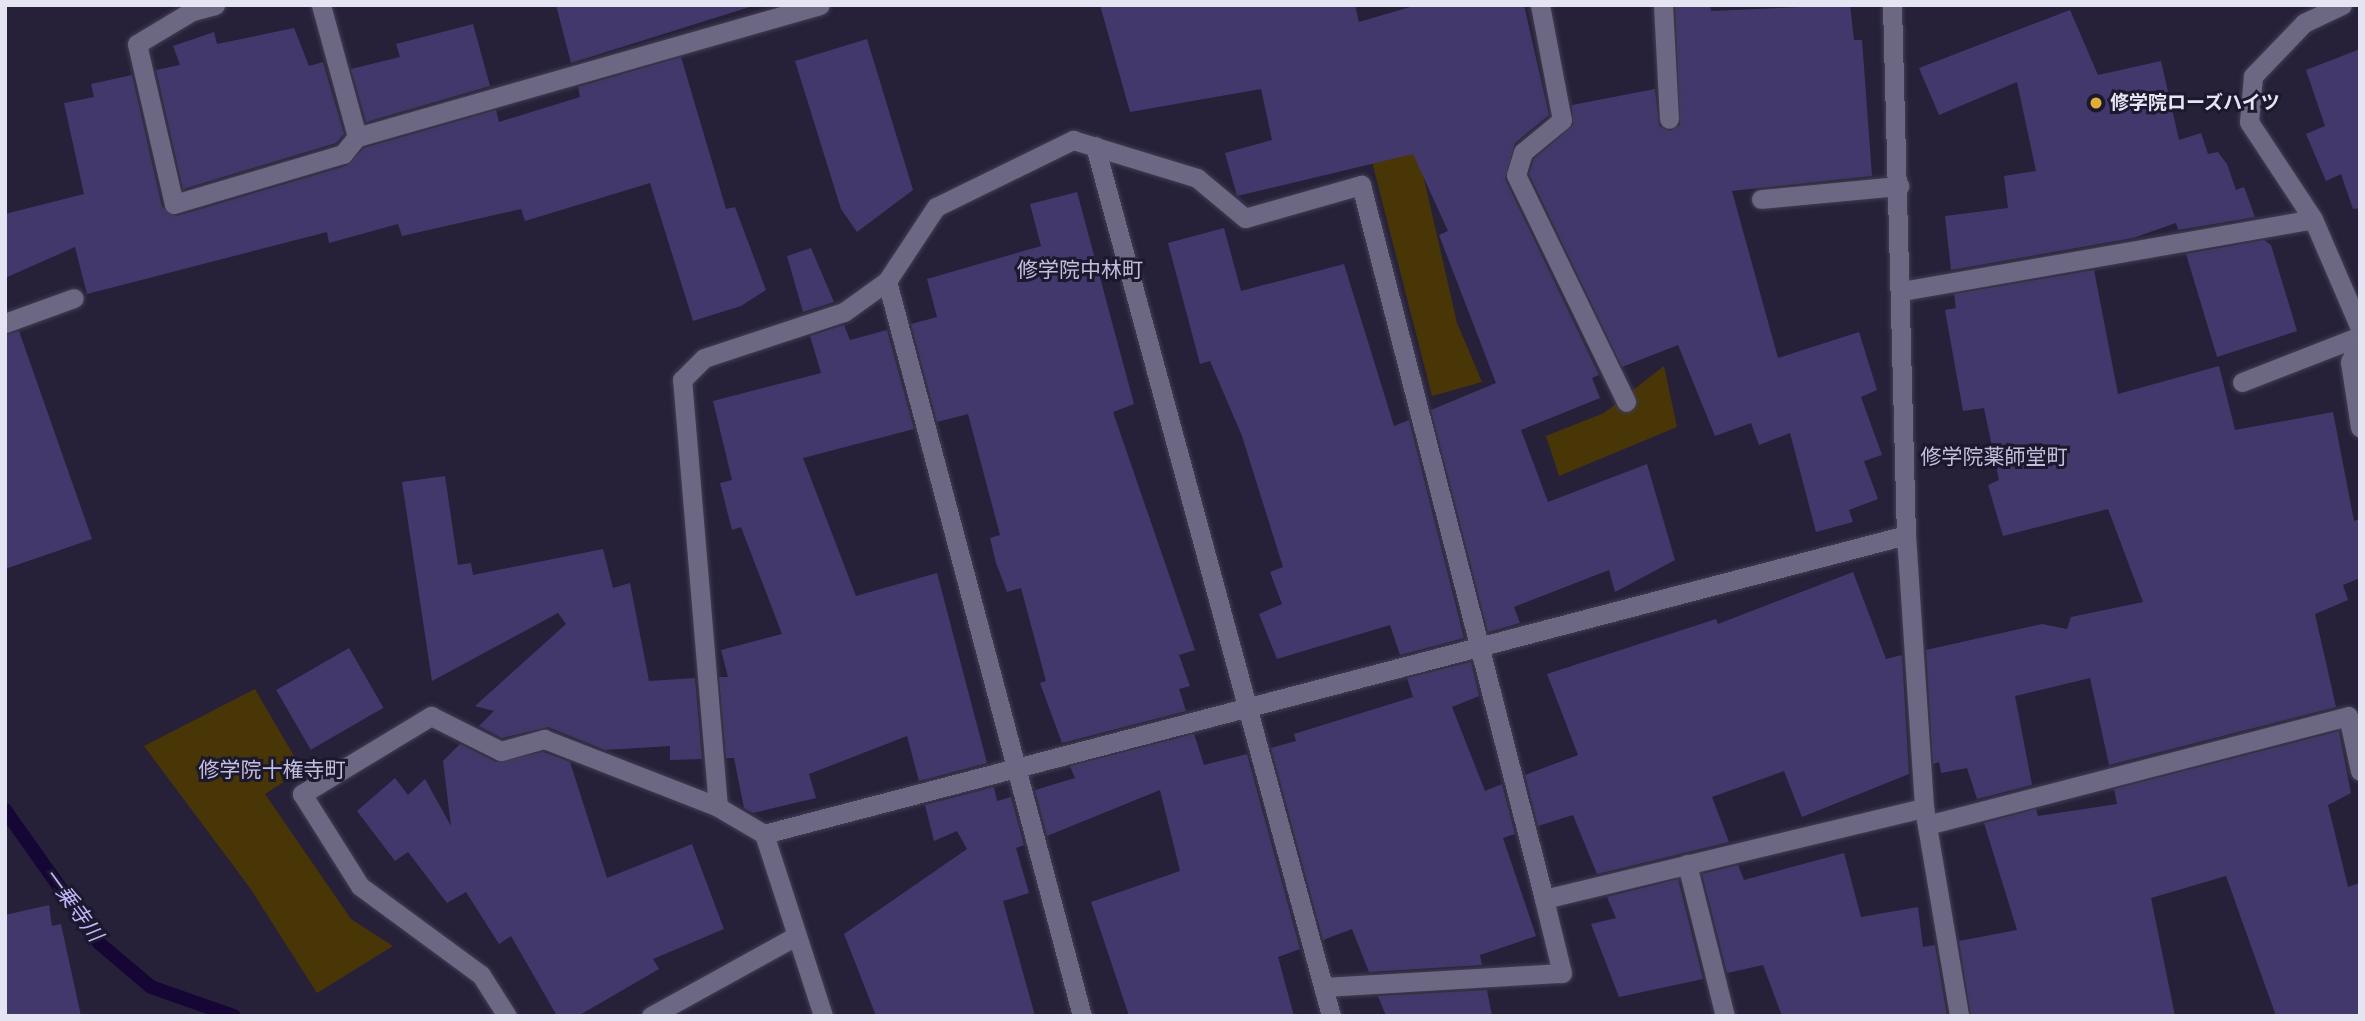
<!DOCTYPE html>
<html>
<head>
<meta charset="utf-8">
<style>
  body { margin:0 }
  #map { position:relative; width:2365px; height:1021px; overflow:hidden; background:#262139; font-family:Inter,"Noto Sans JP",sans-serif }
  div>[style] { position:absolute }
  .green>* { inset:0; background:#493606 }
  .stream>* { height:14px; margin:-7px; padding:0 7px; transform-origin:7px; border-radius:7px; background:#160635 }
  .building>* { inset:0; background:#43386b; transform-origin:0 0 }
  .roads { filter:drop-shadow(0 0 2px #423e52) drop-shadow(0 0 2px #423e52) }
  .service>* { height:19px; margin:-9.5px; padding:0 9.5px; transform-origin:9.5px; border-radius:9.5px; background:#6c6884 }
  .minor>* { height:19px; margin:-9.5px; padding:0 9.5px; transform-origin:9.5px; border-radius:9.5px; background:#6c6884 }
  .dots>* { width:19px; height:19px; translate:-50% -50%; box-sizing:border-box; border:4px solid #1c182e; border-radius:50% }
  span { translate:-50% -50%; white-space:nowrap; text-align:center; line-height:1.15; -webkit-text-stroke:6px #1c182e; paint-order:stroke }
  .poi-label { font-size:19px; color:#e5e4f3; font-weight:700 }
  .left { translate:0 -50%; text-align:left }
  .neighbourhood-label { font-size:21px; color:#c2bedd }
  .water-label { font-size:21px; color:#c0b6f8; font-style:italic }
  .frame { position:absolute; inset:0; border:7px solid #e5e4f3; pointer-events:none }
</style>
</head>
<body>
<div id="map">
  <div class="green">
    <i style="clip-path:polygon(1414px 135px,1457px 323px,1482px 382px,1432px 396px,1370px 154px)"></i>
    <i style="clip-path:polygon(1664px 366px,1677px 427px,1559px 476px,1546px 436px,1604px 413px)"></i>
    <i style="clip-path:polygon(255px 689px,302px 770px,265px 794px,351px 919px,393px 946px,317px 993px,250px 888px,144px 746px)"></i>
  </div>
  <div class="stream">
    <i style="left:5px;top:810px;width:163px;rotate:54.7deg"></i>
    <i style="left:99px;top:943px;width:68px;rotate:40.2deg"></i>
    <i style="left:151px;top:987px;width:88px;rotate:19.3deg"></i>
  </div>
  <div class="building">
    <i style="clip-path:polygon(556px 5px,756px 5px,571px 63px)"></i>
    <i style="clip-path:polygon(1100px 5px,1355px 5px,1359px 22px,1417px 5px,1524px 5px,1549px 115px,1515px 143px,1505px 179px,1599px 375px,1592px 378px,1600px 398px,1521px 430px,1548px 502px,1647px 464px,1675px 560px,1615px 592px,1609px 570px,1514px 607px,1520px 623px,1488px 632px,1431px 410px,1496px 383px,1439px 235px,1448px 231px,1413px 154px,1237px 196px,1225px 153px,1272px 140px,1261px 89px,1130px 112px)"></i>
    <i style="clip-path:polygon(1675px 5px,1710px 5px,1711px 11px,1850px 5px,1854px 40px,1862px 40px,1872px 176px,1732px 191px,1778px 358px,1859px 332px,1877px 390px,1861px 397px,1882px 455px,1864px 461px,1878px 499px,1849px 510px,1853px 522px,1816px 532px,1790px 433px,1759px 445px,1751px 423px,1715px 436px,1678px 345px,1622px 367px,1529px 174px,1534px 159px,1573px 125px,1572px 105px,1655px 89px,1659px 126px,1670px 131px,1680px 125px)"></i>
    <i style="clip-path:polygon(2070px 10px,2098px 75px,2161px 61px,2179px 140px,2201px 133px,2208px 154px,2218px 152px,2227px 164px,2236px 190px,2244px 187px,2255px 217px,2178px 230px,2176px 223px,2133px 238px,1951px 270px,1945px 216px,2008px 208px,2004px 176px,2036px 171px,2017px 82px,1939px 115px,1919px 68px)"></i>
    <i style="clip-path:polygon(473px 24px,490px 86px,366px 122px,351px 69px,400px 57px,396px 44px)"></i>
    <i style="clip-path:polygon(294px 28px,309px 66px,323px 62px,344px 134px,336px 143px,183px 189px,156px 70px,180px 65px,173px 46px,214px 32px,217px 44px)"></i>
    <i style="clip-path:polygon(867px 39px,913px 190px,857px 232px,841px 209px,795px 61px)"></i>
    <i style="clip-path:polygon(2360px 49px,2360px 208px,2353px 209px,2341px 174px,2326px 181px,2306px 134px,2325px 126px,2306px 70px)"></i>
    <i style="clip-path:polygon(681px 57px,726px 209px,735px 207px,766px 290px,741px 306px,693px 321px,650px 183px,525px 221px,521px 209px,402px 236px,398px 224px,329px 243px,327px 232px,87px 294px,75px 247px,5px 278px,5px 214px,84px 194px,64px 103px,94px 97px,91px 84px,132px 75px,162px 207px,177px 216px,346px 166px,364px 148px,496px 110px,499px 122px,580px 97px,578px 87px)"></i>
    <i style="clip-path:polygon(1077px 192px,1134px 404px,1113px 412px,1195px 650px,1179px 655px,1190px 686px,1179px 689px,1186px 711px,1062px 743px,1040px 683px,1046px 681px,1021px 588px,1007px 592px,996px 563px,990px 538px,1000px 535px,968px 414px,937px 422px,911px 324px,937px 317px,927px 279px,1041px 246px,1030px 204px)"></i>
    <i style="clip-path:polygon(1224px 228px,1241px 291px,1344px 264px,1394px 426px,1409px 420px,1464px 638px,1400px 655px,1390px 625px,1277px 659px,1259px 614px,1282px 604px,1270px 572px,1283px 567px,1242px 436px,1210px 361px,1200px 364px,1168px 243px)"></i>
    <i style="clip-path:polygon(2264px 240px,2271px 245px,2297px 331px,2217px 357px,2186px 254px)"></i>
    <i style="clip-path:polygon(811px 248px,834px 302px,803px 312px,787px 256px)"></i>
    <i style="clip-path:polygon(2094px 270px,2118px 394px,2219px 366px,2235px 430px,2333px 412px,2354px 521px,2360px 519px,2360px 578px,2343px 585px,2348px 600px,2315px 614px,2336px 707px,2109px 765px,2090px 678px,2015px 696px,2032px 785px,1977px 799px,1967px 768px,1941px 773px,1939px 762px,1933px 764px,1926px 650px,2042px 624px,2067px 629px,2071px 617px,2143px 602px,2108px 509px,2003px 536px,1988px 485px,1999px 480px,1984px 408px,1963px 411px,1945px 310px,1956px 308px,1954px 294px)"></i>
    <i style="clip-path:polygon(844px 325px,850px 340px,887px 330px,914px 429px,803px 458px,856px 596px,937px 573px,987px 763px,919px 781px,907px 736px,809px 774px,816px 798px,753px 813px,744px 808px,734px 758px,726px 758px,719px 677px,728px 677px,721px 650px,782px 634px,741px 527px,732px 530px,720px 483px,732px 480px,713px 401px,821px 373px,810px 336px)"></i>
    <i style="clip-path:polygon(19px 331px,92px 539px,5px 569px,5px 335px)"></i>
    <i style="clip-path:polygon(445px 476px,458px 565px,471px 563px,473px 575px,603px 549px,613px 588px,630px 583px,649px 681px,695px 678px,702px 759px,670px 760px,670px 746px,605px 750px,548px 727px,502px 738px,479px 726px,494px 711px,475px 706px,566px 624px,558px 613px,432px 681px,402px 482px)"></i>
    <i style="clip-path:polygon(1853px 572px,1886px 659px,1902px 655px,1909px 774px,1802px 817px,1784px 771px,1712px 797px,1729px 842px,1597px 874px,1573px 815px,1538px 826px,1525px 775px,1578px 755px,1547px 674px,1716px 619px,1718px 624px)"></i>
    <i style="left:349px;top:648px;width:69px;height:84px;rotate:60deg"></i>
    <i style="clip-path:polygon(1471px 662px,1479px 696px,1452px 707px,1485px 791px,1502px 784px,1515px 834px,1503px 838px,1536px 936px,1480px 955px,1482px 965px,1369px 972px,1352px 929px,1323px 940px,1271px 748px,1296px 741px,1294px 734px,1413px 697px,1407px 678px)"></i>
    <i style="clip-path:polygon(2339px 731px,2351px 793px,2328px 805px,2348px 887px,2360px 883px,2360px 1016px,2276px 1016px,2226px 876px,2151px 898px,2175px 1016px,1971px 1016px,1959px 941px,2017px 930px,1984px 823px,2036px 809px,2038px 816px,2117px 804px,2114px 789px)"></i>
    <i style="clip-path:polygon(1194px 734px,1204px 765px,1247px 754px,1300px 949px,1278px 957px,1294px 1016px,1129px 1016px,1091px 902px,1180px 871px,1160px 790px,1047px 836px,1035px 790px,1075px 778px,1070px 766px)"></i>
    <i style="clip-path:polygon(460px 744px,496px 762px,543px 752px,570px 762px,607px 878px,692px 844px,724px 929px,653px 959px,659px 969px,578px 1016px,557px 1016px,511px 936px,499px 944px,466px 892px,447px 903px,408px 852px,395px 861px,357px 811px,395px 778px,408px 795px,425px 779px,451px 826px,443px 761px)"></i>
    <i style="clip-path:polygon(994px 787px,997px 801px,1011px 797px,1024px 845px,1016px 848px,1029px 893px,1003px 901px,1035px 1016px,876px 1016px,844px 934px,967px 849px,957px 831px,934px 841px,925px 805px)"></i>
    <i style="clip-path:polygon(1844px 853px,1861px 917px,1918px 907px,1923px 947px,1935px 945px,1947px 1016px,1782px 1016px,1763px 965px,1727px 973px,1702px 874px,1738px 865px,1744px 880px)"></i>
    <i style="clip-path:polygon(1678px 879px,1703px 979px,1619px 997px,1591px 924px,1616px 918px,1607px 897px)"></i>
    <i style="clip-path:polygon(49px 905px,52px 926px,61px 924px,81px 1016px,5px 1016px,5px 915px)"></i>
    <i style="clip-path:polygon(1487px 990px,1492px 1016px,1386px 1016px,1378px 996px)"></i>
  </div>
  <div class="roads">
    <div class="service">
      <i style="left:215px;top:5px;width:24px;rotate:165deg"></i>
      <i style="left:192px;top:11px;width:64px;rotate:149deg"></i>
      <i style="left:137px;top:44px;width:164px;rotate:77deg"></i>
      <i style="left:174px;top:204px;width:176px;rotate:-16.5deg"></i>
      <i style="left:343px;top:154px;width:22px;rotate:-51deg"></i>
      <i style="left:1540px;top:5px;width:117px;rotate:79.2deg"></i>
      <i style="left:1562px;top:120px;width:50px;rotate:140.6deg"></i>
      <i style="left:1523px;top:152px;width:24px;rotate:107deg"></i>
      <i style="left:1516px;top:175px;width:252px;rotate:64.1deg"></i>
      <i style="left:1663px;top:5px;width:114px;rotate:87deg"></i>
      <i style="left:1761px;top:199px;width:139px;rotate:-5.4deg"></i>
      <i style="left:5px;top:323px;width:73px;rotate:-19.9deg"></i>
      <i style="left:2360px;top:342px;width:22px;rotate:117deg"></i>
      <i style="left:2350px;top:362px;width:66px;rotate:81.3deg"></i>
      <i style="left:2242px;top:382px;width:127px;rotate:-21.3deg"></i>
      <i style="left:718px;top:807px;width:429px;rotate:-94.8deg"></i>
      <i style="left:682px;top:380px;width:31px;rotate:-45deg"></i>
      <i style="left:704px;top:358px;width:147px;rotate:-18.2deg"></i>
      <i style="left:844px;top:312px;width:53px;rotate:-35.8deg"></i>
      <i style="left:1927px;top:825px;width:435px;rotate:-14.5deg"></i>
      <i style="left:2348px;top:716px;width:56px;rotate:77.7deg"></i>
      <i style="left:1687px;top:864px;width:157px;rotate:76deg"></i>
    </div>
    <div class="minor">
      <i style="left:321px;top:5px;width:137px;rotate:74.7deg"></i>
      <i style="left:357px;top:137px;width:481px;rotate:-15.9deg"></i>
      <i style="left:1892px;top:5px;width:530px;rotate:88.49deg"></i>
      <i style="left:1906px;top:535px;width:274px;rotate:86.2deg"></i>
      <i style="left:1924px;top:808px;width:211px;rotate:80.4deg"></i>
      <i style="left:2342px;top:5px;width:42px;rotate:154.7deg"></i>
      <i style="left:2304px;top:23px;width:74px;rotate:133.9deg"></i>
      <i style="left:2253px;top:76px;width:46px;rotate:95deg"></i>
      <i style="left:2249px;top:122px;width:116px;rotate:56.6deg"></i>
      <i style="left:2313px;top:219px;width:119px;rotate:66.7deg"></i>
      <i style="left:1095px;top:146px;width:901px;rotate:74.82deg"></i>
      <i style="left:1902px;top:291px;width:417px;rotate:-9.9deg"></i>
      <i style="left:764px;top:834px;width:1180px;rotate:-14.67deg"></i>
      <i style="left:1325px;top:987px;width:237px;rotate:-3.4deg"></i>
      <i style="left:1562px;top:973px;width:76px;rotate:-103.7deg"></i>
      <i style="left:1544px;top:899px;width:391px;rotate:-13.5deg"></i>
      <i style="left:507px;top:1016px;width:49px;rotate:-122.4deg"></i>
      <i style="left:481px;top:975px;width:150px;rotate:-143.7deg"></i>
      <i style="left:360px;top:886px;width:109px;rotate:-122.2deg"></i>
      <i style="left:302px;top:794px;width:151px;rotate:-31.2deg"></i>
      <i style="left:431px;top:716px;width:78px;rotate:26.6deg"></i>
      <i style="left:501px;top:751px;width:45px;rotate:-15.6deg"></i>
      <i style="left:544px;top:739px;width:187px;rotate:21.3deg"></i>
      <i style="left:718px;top:807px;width:53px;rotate:30.4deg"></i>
      <i style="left:764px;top:834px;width:191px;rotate:72deg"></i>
      <i style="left:651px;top:1016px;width:163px;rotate:-28.9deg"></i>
      <i style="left:1082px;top:1016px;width:760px;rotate:-104.86deg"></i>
      <i style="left:887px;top:281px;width:89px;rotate:-56.5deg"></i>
      <i style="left:936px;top:207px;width:153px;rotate:-26.1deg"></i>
      <i style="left:1073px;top:140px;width:130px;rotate:17deg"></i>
      <i style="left:1197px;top:178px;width:62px;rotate:39.8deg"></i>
      <i style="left:1245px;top:218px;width:121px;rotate:-15.9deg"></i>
      <i style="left:1361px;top:185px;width:737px;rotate:75.62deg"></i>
    </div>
  </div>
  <div class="dots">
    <i style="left:2096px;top:103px;background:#e1af34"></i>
  </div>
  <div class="poi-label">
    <span class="left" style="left:2110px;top:103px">修学院ローズハイツ</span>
  </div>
  <div class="neighbourhood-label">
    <span style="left:1080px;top:270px">修学院中林町</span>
    <span style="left:1994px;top:457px">修学院薬師堂町</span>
    <span style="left:272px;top:770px">修学院十権寺町</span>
  </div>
  <div class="water-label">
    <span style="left:73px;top:905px;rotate:54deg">一乗寺川</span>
  </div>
  <div class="frame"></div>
</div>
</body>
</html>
